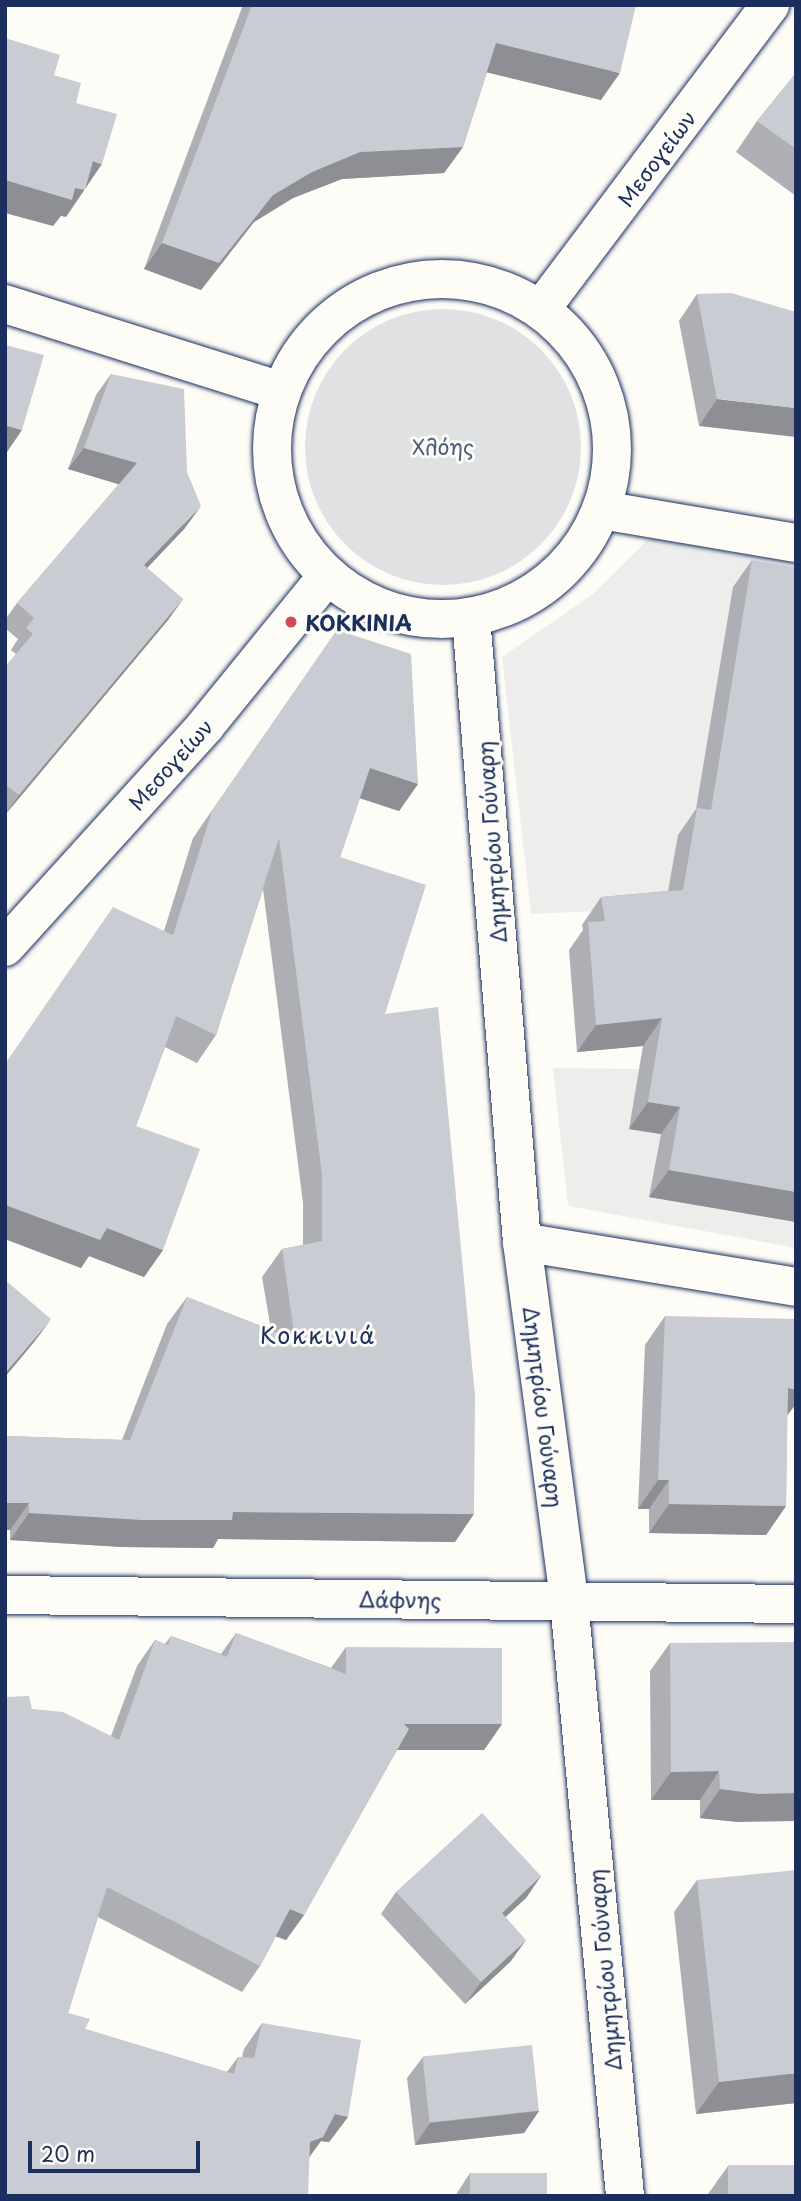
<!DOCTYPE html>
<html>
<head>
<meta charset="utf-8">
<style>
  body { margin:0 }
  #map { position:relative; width:801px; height:2201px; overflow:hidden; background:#fdfcf7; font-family:"Playpen Sans",sans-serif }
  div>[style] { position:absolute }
  .built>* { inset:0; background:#edeeec }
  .green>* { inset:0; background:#e0e1e3 }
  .round { border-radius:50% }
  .roads { filter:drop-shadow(0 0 2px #1b2f5e) drop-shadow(0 0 2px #1b2f5e) }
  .minor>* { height:38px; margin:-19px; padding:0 19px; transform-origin:19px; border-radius:19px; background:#fdfcf7 }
  .minor>.ring { margin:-19px; padding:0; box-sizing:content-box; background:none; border:38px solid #fdfcf7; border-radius:50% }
  .wall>* { inset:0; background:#adafb5 }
  .shaded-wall>* { inset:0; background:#8d8f94 }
  .building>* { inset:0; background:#c9ccd3; transform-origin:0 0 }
  .dots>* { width:19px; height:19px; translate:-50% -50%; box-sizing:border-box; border:4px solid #fdfcf7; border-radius:50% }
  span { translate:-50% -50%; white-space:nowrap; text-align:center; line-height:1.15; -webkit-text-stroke:6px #fdfcf7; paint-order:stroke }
  .street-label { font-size:21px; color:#1b2f5e }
  .park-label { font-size:21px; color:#4c5c7f }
  .poi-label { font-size:21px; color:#1b2f5e; font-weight:700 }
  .left { translate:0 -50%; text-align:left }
  .neighbourhood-label { font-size:23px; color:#1b2f5e; letter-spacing:2px }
  .frame { position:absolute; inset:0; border:7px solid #1b2f5e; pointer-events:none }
  .scale { position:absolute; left:28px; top:2141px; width:172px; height:32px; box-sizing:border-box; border:4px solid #1b2f5e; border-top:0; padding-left:9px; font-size:21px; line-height:24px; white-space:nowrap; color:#1b2f5e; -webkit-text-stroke:5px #fdfcf7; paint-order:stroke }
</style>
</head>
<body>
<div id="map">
  <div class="built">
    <i style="clip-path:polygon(654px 534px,796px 563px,796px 1248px,568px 1206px,553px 1068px,639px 1069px,665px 908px,531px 914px,502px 657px,593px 594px)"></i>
  </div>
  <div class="green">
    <i class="round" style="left:305px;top:309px;width:276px;height:276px"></i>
  </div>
  <div class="roads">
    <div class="minor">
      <i class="ring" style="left:272px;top:279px;width:302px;height:302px"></i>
      <i style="left:5px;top:304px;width:289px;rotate:17.5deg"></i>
      <i style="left:541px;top:309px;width:381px;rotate:-53deg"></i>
      <i style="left:601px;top:510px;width:198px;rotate:9.6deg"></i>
      <i style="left:471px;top:617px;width:627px;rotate:85.34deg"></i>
      <i style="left:522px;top:1242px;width:362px;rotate:82.5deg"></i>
      <i style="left:569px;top:1601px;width:598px;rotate:84.62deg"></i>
      <i style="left:5px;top:947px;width:299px;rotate:-47.8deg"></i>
      <i style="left:206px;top:725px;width:193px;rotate:-50.9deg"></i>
      <i style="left:522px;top:1242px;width:278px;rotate:9.3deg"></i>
      <i style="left:5px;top:1595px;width:791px;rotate:0.65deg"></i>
    </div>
  </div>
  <div class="wall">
    <i style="clip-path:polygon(242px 5px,636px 5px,601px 100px,487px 72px,463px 147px,444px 173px,342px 179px,293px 198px,254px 222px,201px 290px,144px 269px,243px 5px)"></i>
    <i style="clip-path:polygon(796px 73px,796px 196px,736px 152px,757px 121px)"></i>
    <i style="clip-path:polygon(697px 294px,796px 312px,699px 426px,679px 321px)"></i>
    <i style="clip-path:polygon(111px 374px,185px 528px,147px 568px,183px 599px,168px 620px,5px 815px,5px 667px,16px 654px,11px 650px,18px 639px,5px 628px,5px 620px,17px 603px,119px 484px,68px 469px,96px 395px)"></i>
    <i style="clip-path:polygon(752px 560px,796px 1222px,649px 1197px,661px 1134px,629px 1129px,643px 1046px,577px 1052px,569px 950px,583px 930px,582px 925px,601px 897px,668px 891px,678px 835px,696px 809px,733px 587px)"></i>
    <i style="clip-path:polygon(337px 630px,418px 784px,399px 811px,360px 798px,340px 857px,385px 1014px,455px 1542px,218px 1539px,213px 1548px,122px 1547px,10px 1540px,10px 1530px,5px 1530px,5px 1436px,122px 1440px,167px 1324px,187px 1297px,271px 1330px,262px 1277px,282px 1249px,303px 1245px,303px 1203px,263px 889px,216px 1035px,197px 1063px,165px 1047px,136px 1126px,163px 1250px,144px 1277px,89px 1256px,81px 1268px,5px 1239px,5px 1064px,164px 931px,193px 838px)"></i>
    <i style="clip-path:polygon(665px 1316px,787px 1415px,786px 1506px,766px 1535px,649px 1533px,649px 1509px,638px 1509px,645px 1345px)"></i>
    <i style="clip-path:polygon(236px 1633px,331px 1668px,346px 1647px,502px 1724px,484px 1750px,397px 1750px,304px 1915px,286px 1940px,276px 1936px,260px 1966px,242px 1992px,98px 1917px,68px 2013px,85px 2029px,227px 2072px,238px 2057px,242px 2057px,244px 2049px,262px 2023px,348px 2117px,329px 2142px,321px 2141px,309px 2157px,5px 2196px,32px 1709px,111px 1736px,137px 1666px,155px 1640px,165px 1644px,171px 1636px,221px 1654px)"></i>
    <i style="clip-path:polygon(670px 1643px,738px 1822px,700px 1818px,700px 1800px,651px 1800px,650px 1671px)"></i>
    <i style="clip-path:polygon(541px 1876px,526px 1898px,505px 1917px,511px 1961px,465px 2004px,381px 1914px,396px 1892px)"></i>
    <i style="clip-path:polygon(697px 1880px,796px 2103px,696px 2114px,674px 1912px)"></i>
    <i style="clip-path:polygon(423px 2057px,539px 2111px,524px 2133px,415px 2145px,407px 2078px)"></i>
    <i style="clip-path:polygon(728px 2166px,796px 2196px,708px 2196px,708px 2194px)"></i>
    <i style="clip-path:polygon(470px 2173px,550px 2196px,455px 2196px)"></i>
  </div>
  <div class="shaded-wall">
    <i style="clip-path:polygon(496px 43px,620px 73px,601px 100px,477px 70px)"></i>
    <i style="clip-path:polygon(463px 147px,444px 173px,342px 179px,293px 198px,254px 222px,201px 290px,144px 269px,162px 243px,273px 195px,312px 172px,360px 152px)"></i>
    <i style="clip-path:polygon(93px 161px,102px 164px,66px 217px,61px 216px,53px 226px,5px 213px,5px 180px)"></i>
    <i style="clip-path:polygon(717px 399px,796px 408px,796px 437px,699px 426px)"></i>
    <i style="clip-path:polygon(5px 425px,22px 430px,7px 452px,5px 451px)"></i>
    <i style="clip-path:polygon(84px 448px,137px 463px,121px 485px,68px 469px)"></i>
    <i style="clip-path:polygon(201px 506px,185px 528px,129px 587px,144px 565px)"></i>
    <i style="clip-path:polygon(183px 599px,168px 620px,5px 815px,19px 795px)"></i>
    <i style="clip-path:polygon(370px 768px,418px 784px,399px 811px,350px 795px)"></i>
    <i style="clip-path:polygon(662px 1018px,643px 1046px,577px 1052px,596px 1025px)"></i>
    <i style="clip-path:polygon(648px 1102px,680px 1107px,661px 1134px,629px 1129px)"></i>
    <i style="clip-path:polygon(669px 1170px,796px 1192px,796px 1222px,649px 1197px)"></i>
    <i style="clip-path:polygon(5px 1205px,107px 1228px,163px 1250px,144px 1277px,89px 1256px,81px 1268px,5px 1239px)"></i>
    <i style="clip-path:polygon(51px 1319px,35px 1341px,5px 1377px,5px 1373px)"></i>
    <i style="clip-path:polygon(788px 1388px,796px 1389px,796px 1404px,786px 1417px)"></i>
    <i style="clip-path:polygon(658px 1480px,669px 1480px,649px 1509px,638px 1509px)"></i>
    <i style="clip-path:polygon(5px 1503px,29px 1503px,10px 1530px,5px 1530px)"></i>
    <i style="clip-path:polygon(669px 1504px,786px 1506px,766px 1535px,649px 1533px)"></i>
    <i style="clip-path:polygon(233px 1512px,474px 1514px,455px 1542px,218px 1539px,213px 1548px,122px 1547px,10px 1540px,29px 1513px)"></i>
    <i style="clip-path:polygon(404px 1724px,502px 1724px,484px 1750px,386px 1750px)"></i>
    <i style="clip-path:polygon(719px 1771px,700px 1800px,651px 1800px,671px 1772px)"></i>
    <i style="clip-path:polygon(720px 1789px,796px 1793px,796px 1821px,738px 1822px,700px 1818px)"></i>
    <i style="clip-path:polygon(541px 1876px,526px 1898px,486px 1935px,502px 1913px)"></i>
    <i style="clip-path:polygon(290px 1909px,304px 1915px,286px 1940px,272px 1935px)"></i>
    <i style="clip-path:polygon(526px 1940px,511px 1961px,465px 2004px,481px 1982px)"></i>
    <i style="clip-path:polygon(796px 2073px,796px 2103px,696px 2114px,719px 2082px)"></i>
    <i style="clip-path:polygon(539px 2111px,524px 2133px,415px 2145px,430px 2123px)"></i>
    <i style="clip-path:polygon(335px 2114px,348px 2117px,329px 2142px,321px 2141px,305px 2163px,310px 2142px)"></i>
  </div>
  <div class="building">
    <i style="clip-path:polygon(252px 5px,636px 5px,620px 73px,496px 43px,463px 147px,360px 152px,312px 172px,273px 195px,219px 263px,162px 243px)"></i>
    <i style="clip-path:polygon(5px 38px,60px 55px,54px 75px,81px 83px,76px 103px,117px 114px,102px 164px,93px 161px,85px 190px,75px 188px,72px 200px,5px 180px)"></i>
    <i style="clip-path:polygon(796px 73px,796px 149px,757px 121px)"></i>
    <i style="clip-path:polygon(731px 293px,796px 312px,796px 408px,717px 399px,697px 294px)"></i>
    <i style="clip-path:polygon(5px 345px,44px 355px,22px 430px,5px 425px)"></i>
    <i style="clip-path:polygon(111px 374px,184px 389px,187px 472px,201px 506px,144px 565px,183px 599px,19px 795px,5px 784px,5px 667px,33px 634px,26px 628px,34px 618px,17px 603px,137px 463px,84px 448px)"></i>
    <i style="clip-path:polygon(752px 560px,796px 567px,796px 1192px,669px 1170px,680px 1107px,648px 1102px,662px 1018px,596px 1025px,588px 922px,605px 921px,601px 897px,683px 890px,697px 808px,711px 810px)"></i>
    <i style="clip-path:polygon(337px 630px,411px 654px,418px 784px,370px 768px,340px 857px,426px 885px,385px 1014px,438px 1007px,475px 1396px,474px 1514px,233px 1512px,232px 1520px,141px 1520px,29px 1513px,29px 1503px,5px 1503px,5px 1436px,130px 1440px,187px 1297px,295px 1340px,282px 1249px,322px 1241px,322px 1175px,279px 838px,216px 1035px,176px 1016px,136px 1126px,200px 1149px,163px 1250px,107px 1228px,100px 1240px,5px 1205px,5px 1064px,113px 907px,173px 935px,212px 811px)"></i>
    <i style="clip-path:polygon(5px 1280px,51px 1319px,5px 1373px)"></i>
    <i style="clip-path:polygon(665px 1316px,796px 1319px,796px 1389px,788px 1388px,786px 1506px,669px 1504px,669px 1480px,658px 1480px)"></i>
    <i style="clip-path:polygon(236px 1633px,346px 1674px,346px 1647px,502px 1648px,502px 1724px,404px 1724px,409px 1729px,304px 1915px,290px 1909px,260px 1966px,107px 1887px,68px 2013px,90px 2019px,85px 2029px,234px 2074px,238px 2057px,254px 2058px,262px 2023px,361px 2040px,348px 2117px,335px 2114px,323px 2137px,310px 2142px,308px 2196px,5px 2196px,5px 1697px,29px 1696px,32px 1709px,63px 1712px,119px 1740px,155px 1640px,168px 1645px,171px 1636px,227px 1657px)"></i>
    <i style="clip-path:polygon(796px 1642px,796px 1793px,758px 1794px,720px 1789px,719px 1771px,671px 1772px,670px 1643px)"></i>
    <i style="clip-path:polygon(482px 1813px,541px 1876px,502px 1913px,526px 1940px,481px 1982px,396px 1892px)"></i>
    <i style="clip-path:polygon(796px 1870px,796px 2073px,719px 2082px,697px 1880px)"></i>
    <i style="left:532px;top:2045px;width:66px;height:110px;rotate:84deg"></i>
    <i style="left:796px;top:2165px;width:31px;height:68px;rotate:90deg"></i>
    <i style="left:470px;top:2173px;width:77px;height:23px"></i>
  </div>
  <div class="dots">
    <i style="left:291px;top:622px;background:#d1495b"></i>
  </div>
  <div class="street-label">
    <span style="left:656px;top:158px;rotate:-53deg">Μεσογείων</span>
    <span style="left:170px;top:764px;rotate:-48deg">Μεσογείων</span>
    <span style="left:491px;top:842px;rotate:-94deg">Δημητρίου Γούναρη</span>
    <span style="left:544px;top:1407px;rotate:83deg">Δημητρίου Γούναρη</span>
    <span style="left:400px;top:1599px;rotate:1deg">Δάφνης</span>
    <span style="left:604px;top:1970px;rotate:-95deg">Δημητρίου Γούναρη</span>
  </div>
  <div class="park-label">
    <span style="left:443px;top:446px">Χλόης</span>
  </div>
  <div class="poi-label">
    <span class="left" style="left:305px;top:622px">ΚΟΚΚΙΝΙΑ</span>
  </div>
  <div class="neighbourhood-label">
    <span style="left:318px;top:1335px">Κοκκινιά</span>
  </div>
  <div class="frame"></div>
  <div class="scale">20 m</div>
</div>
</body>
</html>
